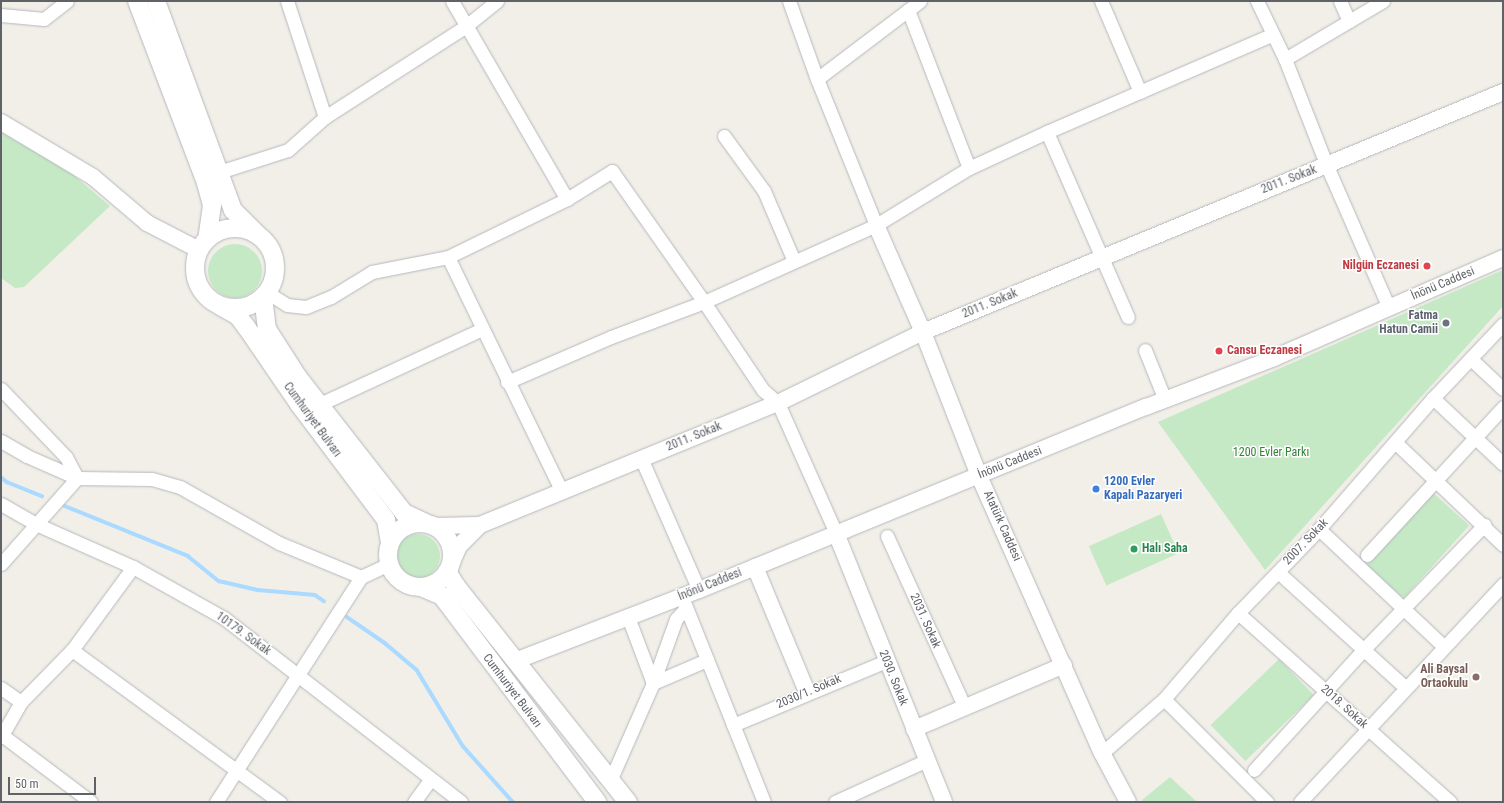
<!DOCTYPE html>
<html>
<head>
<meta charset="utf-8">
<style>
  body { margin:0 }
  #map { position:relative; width:1504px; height:803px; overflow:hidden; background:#f1efe8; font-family:"Roboto Condensed",sans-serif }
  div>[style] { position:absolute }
  .green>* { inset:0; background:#c5e8c5; transform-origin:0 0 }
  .round { border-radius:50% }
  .stream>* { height:3.5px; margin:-1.75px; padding:0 1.75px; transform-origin:1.75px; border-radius:1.75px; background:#aadaff }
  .roads { filter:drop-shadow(0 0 1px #b5b8bc) drop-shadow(0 0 1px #b5b8bc) }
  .minor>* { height:13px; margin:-6.5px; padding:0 6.5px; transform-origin:6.5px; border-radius:6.5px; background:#fff }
  .tertiary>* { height:16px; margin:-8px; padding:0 8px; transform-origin:8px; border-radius:8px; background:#fff }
  .secondary>* { height:18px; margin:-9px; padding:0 9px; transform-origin:9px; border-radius:9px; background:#fff }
  .secondary>.ring { margin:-9px; padding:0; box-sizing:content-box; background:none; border:18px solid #fff; border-radius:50% }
  .dots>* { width:11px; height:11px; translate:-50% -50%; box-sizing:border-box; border:2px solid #fff; border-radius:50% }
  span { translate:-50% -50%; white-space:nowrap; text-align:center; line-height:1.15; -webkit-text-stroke:3px #fff; paint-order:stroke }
  .street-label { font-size:12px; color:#5f6368 }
  .health-label { font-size:12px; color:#be3a42; font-weight:700 }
  .right { translate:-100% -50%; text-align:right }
  .left { translate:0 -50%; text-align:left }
  .worship-label { font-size:12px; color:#5b616d; font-weight:700 }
  .park-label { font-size:12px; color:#348238 }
  .shop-label { font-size:12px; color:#366cbe; font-weight:700 }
  .leisure-label { font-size:12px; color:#27864d; font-weight:700 }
  .education-label { font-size:12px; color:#785e54; font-weight:700 }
  .frame { position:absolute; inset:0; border:2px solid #5f6368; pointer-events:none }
  .scale { position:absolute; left:8px; top:777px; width:88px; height:18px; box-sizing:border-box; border:2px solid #5f6368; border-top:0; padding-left:5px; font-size:12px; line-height:14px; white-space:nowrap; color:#5f6368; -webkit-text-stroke:3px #fff; paint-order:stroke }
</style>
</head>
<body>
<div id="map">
  <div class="green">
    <i style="clip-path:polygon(1px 132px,65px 168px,110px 206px,24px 287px,15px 288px,1px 278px)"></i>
    <i class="round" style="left:208px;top:244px;width:54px;height:54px"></i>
    <i style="clip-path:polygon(1503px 270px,1503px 306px,1265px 570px,1158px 422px)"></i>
    <i style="left:1432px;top:492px;width:50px;height:98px;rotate:42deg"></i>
    <i style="left:1161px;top:514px;width:43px;height:79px;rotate:66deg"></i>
    <i class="round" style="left:396px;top:534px;width:44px;height:44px"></i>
    <i style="left:1279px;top:659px;width:50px;height:95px;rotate:46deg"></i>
    <i style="clip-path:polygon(1170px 777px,1197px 802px,1144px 802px,1142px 800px)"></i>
  </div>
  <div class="stream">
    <i style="left:1px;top:477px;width:8px;rotate:40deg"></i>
    <i style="left:7px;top:482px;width:38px;rotate:22deg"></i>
    <i style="left:65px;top:506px;width:133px;rotate:22.1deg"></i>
    <i style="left:188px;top:556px;width:40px;rotate:39deg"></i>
    <i style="left:219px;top:581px;width:40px;rotate:13deg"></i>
    <i style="left:258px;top:590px;width:57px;rotate:5deg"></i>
    <i style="left:315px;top:595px;width:11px;rotate:34deg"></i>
    <i style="left:347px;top:617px;width:46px;rotate:34.4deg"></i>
    <i style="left:385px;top:643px;width:42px;rotate:40.2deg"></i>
    <i style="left:417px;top:670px;width:89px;rotate:58.8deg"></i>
    <i style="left:463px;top:746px;width:75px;rotate:48.2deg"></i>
  </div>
  <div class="roads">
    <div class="minor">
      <i style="left:287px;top:1px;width:122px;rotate:71.9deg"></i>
      <i style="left:452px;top:1px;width:229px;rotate:59.9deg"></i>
      <i style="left:789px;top:1px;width:83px;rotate:70.3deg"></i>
      <i style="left:817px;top:79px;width:157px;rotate:68deg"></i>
      <i style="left:1101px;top:1px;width:99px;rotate:66.8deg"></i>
      <i style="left:1257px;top:1px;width:64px;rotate:64.2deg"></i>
      <i style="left:1285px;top:59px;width:115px;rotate:68.6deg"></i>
      <i style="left:1327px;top:166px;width:155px;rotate:66.4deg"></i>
      <i style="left:1340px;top:1px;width:22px;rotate:66deg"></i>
      <i style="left:908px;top:10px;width:169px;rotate:68.9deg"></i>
      <i style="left:1px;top:15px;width:43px;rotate:5.3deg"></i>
      <i style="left:44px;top:19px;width:29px;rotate:-38deg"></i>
      <i style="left:1285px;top:59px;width:114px;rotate:-30.6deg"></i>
      <i style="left:817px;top:79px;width:129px;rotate:-37.1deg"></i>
      <i style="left:1047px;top:132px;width:246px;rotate:-23.4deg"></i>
      <i style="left:724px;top:136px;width:68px;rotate:54deg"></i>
      <i style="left:764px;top:191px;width:76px;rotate:66.8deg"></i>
      <i style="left:219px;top:172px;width:72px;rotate:-17.7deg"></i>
      <i style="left:288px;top:150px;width:50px;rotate:-41.7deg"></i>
      <i style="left:325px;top:117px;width:168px;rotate:-32.8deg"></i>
      <i style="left:466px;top:26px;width:40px;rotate:-39deg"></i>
      <i style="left:448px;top:257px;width:259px;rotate:64.1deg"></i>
      <i style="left:268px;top:293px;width:22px;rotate:32deg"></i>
      <i style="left:287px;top:305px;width:19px;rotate:6deg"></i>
      <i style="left:306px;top:307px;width:27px;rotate:-22deg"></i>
      <i style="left:331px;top:297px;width:48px;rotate:-31.4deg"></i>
      <i style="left:372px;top:272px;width:77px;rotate:-11.2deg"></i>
      <i style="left:448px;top:257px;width:132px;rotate:-26deg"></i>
      <i style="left:567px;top:199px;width:53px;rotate:-31.9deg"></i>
      <i style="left:612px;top:171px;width:160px;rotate:54.9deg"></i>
      <i style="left:704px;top:302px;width:106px;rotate:56.2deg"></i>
      <i style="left:763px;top:390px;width:20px;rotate:41deg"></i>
      <i style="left:778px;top:403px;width:142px;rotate:66deg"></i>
      <i style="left:1145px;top:350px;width:54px;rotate:68.2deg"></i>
      <i style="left:1471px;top:359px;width:44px;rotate:43.2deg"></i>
      <i style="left:507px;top:382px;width:113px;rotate:-23.4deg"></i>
      <i style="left:611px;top:337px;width:99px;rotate:-20.6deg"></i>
      <i style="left:704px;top:302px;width:188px;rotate:-24.1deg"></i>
      <i style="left:876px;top:225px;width:109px;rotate:-31.5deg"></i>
      <i style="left:969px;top:168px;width:86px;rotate:-24.8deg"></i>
      <i style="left:1047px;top:132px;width:202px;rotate:66.4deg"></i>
      <i style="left:1px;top:389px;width:94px;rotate:46.3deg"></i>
      <i style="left:66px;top:457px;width:24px;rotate:62deg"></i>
      <i style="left:77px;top:478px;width:55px;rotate:-156.3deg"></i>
      <i style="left:27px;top:456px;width:30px;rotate:-150deg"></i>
      <i style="left:1433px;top:398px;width:96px;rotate:43.3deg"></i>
      <i style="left:320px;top:404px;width:179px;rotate:-24.8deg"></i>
      <i style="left:1396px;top:443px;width:148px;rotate:43.6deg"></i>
      <i style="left:641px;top:458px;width:144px;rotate:66.3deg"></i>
      <i style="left:1px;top:504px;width:40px;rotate:29.7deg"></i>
      <i style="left:36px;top:524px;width:106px;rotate:23.9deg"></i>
      <i style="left:133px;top:567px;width:104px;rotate:29.3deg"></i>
      <i style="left:224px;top:618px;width:300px;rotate:37.8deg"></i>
      <i style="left:1319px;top:529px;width:170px;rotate:43.3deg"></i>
      <i style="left:887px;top:536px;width:187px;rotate:65.6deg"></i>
      <i style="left:1367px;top:555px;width:201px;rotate:-47.4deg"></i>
      <i style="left:1px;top:564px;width:115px;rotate:-48.5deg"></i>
      <i style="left:77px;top:478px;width:75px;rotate:0.8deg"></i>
      <i style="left:152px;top:479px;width:29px;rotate:16deg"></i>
      <i style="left:180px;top:487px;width:114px;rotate:29.5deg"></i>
      <i style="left:279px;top:543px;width:89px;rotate:22.5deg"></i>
      <i style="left:1278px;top:572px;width:171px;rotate:42.2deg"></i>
      <i style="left:682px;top:597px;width:221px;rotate:68.2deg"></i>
      <i style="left:1238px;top:613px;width:284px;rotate:41.7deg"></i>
      <i style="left:628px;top:617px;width:71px;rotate:69.3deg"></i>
      <i style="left:653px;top:683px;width:59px;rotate:-23.1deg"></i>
      <i style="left:72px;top:650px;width:258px;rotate:36.2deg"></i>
      <i style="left:1px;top:688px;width:24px;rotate:35deg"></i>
      <i style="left:1164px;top:699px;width:146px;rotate:45deg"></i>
      <i style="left:733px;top:725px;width:166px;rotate:-22.7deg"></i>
      <i style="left:2px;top:735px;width:111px;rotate:37deg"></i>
      <i style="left:1px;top:737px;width:40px;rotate:-60.3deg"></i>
      <i style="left:21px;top:702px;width:73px;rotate:-45.6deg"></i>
      <i style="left:72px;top:650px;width:103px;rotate:-53.7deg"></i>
      <i style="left:1102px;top:753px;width:82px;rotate:-41.1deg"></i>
      <i style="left:1164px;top:699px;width:113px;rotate:-49.3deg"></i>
      <i style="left:1238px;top:613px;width:117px;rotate:-46deg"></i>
      <i style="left:1319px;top:529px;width:174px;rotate:-49deg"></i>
      <i style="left:1433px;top:398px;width:102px;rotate:-46.6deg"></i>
      <i style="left:1254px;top:770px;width:164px;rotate:-47.7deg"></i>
      <i style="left:1364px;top:649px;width:173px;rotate:-45.9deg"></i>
      <i style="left:610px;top:781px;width:107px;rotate:-66.3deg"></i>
      <i style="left:653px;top:683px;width:68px;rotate:-70.2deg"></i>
      <i style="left:676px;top:619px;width:15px;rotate:-48deg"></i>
      <i style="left:216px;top:802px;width:268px;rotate:-57.2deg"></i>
      <i style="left:361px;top:577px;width:31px;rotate:-25deg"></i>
      <i style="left:414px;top:802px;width:27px;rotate:-54deg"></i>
      <i style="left:835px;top:802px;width:101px;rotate:-24.5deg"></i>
      <i style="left:1300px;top:802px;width:298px;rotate:-47deg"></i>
    </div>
    <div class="tertiary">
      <i style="left:1px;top:122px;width:107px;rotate:30.9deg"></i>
      <i style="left:93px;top:177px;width:71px;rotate:40.4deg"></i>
      <i style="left:147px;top:223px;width:59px;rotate:27.4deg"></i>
      <i style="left:876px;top:225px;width:117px;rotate:66.3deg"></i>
      <i style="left:923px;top:332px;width:155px;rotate:68.7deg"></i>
      <i style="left:979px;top:476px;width:303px;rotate:66.1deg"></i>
      <i style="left:1102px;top:753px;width:55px;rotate:62deg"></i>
      <i style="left:435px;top:526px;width:45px;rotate:-1.3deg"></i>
      <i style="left:480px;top:525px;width:322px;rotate:-22.3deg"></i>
      <i style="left:778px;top:403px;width:161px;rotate:-26.1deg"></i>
      <i style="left:923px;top:332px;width:628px;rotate:-22.48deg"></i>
      <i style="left:836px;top:533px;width:290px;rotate:68.1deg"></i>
      <i style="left:452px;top:562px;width:17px;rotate:-66deg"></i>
      <i style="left:459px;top:546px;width:30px;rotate:-45deg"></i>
      <i style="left:755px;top:567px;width:135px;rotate:67.4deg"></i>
      <i style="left:515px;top:661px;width:197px;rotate:-21.1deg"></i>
      <i style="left:699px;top:590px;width:483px;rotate:-22.3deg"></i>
      <i style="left:1146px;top:407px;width:137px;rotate:-20.9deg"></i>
      <i style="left:1274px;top:358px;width:250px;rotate:-23.6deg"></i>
      <i style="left:914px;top:729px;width:163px;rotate:-23.1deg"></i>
    </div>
    <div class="secondary">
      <i style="left:137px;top:1px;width:195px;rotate:69.2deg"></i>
      <i style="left:206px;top:183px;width:23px;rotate:75deg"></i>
      <i style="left:212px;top:205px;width:34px;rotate:98deg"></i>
      <i style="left:156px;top:1px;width:223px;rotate:69.8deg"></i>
      <i style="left:233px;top:210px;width:34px;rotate:45deg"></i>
      <i class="ring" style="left:195px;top:228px;width:62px;height:62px"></i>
      <i style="left:263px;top:297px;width:32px;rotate:83deg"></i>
      <i style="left:267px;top:329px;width:56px;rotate:57.4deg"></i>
      <i style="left:297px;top:376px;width:174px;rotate:52deg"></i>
      <i style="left:404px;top:513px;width:23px;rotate:25deg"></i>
      <i style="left:220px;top:306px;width:21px;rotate:29deg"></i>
      <i style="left:238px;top:316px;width:15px;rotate:53deg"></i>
      <i style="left:247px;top:328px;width:92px;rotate:55.6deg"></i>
      <i style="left:299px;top:404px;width:145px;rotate:53.1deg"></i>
      <i style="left:386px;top:520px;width:23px;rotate:80deg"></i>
      <i class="ring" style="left:388px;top:523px;width:46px;height:46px"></i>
      <i style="left:447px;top:572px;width:17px;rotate:57deg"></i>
      <i style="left:456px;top:586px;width:276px;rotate:51.5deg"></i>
      <i style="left:421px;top:587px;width:23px;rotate:23deg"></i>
      <i style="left:442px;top:596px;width:258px;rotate:53deg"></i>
    </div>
  </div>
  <div class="dots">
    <i style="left:1427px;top:266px;background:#e0444e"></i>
    <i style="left:1446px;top:323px;background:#6b7280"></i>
    <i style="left:1219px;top:351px;background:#e0444e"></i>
    <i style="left:1096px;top:489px;background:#3f7fe0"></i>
    <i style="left:1134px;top:549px;background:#2e9e5b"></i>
    <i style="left:1476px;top:677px;background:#8d6e63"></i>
  </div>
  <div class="street-label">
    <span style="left:1289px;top:180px;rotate:-21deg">2011. Sokak</span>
    <span style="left:1443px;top:284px;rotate:-23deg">İnönü Caddesi</span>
    <span style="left:990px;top:304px;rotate:-22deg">2011. Sokak</span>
    <span style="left:312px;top:420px;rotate:54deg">Cumhuriyet Bulvarı</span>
    <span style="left:694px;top:437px;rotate:-22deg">2011. Sokak</span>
    <span style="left:1010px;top:463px;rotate:-22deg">İnönü Caddesi</span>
    <span style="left:1002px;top:526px;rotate:66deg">Atatürk Caddesi</span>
    <span style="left:1306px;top:542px;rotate:-46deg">2007. Sokak</span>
    <span style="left:710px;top:585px;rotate:-22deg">İnönü Caddesi</span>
    <span style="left:925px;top:621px;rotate:66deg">2031. Sokak</span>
    <span style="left:243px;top:634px;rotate:36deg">10179. Sokak</span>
    <span style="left:893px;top:678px;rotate:68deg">2030. Sokak</span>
    <span style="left:512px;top:691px;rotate:53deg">Cumhuriyet Bulvarı</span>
    <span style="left:809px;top:692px;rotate:-23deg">2030/1. Sokak</span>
    <span style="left:1344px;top:707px;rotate:42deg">2018. Sokak</span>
  </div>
  <div class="health-label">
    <span class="right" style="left:1419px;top:266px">Nilgün Eczanesi</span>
    <span class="left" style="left:1227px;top:351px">Cansu Eczanesi</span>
  </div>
  <div class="worship-label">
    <span class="right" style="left:1438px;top:323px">Fatma<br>Hatun Camii</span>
  </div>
  <div class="park-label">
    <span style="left:1271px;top:453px">1200 Evler Parkı</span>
  </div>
  <div class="shop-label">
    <span class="left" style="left:1104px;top:489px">1200 Evler<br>Kapalı Pazaryeri</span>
  </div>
  <div class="leisure-label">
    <span class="left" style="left:1142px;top:549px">Halı Saha</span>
  </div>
  <div class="education-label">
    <span class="right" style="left:1468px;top:677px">Ali Baysal<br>Ortaokulu</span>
  </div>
  <div class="frame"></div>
  <div class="scale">50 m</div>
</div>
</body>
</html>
